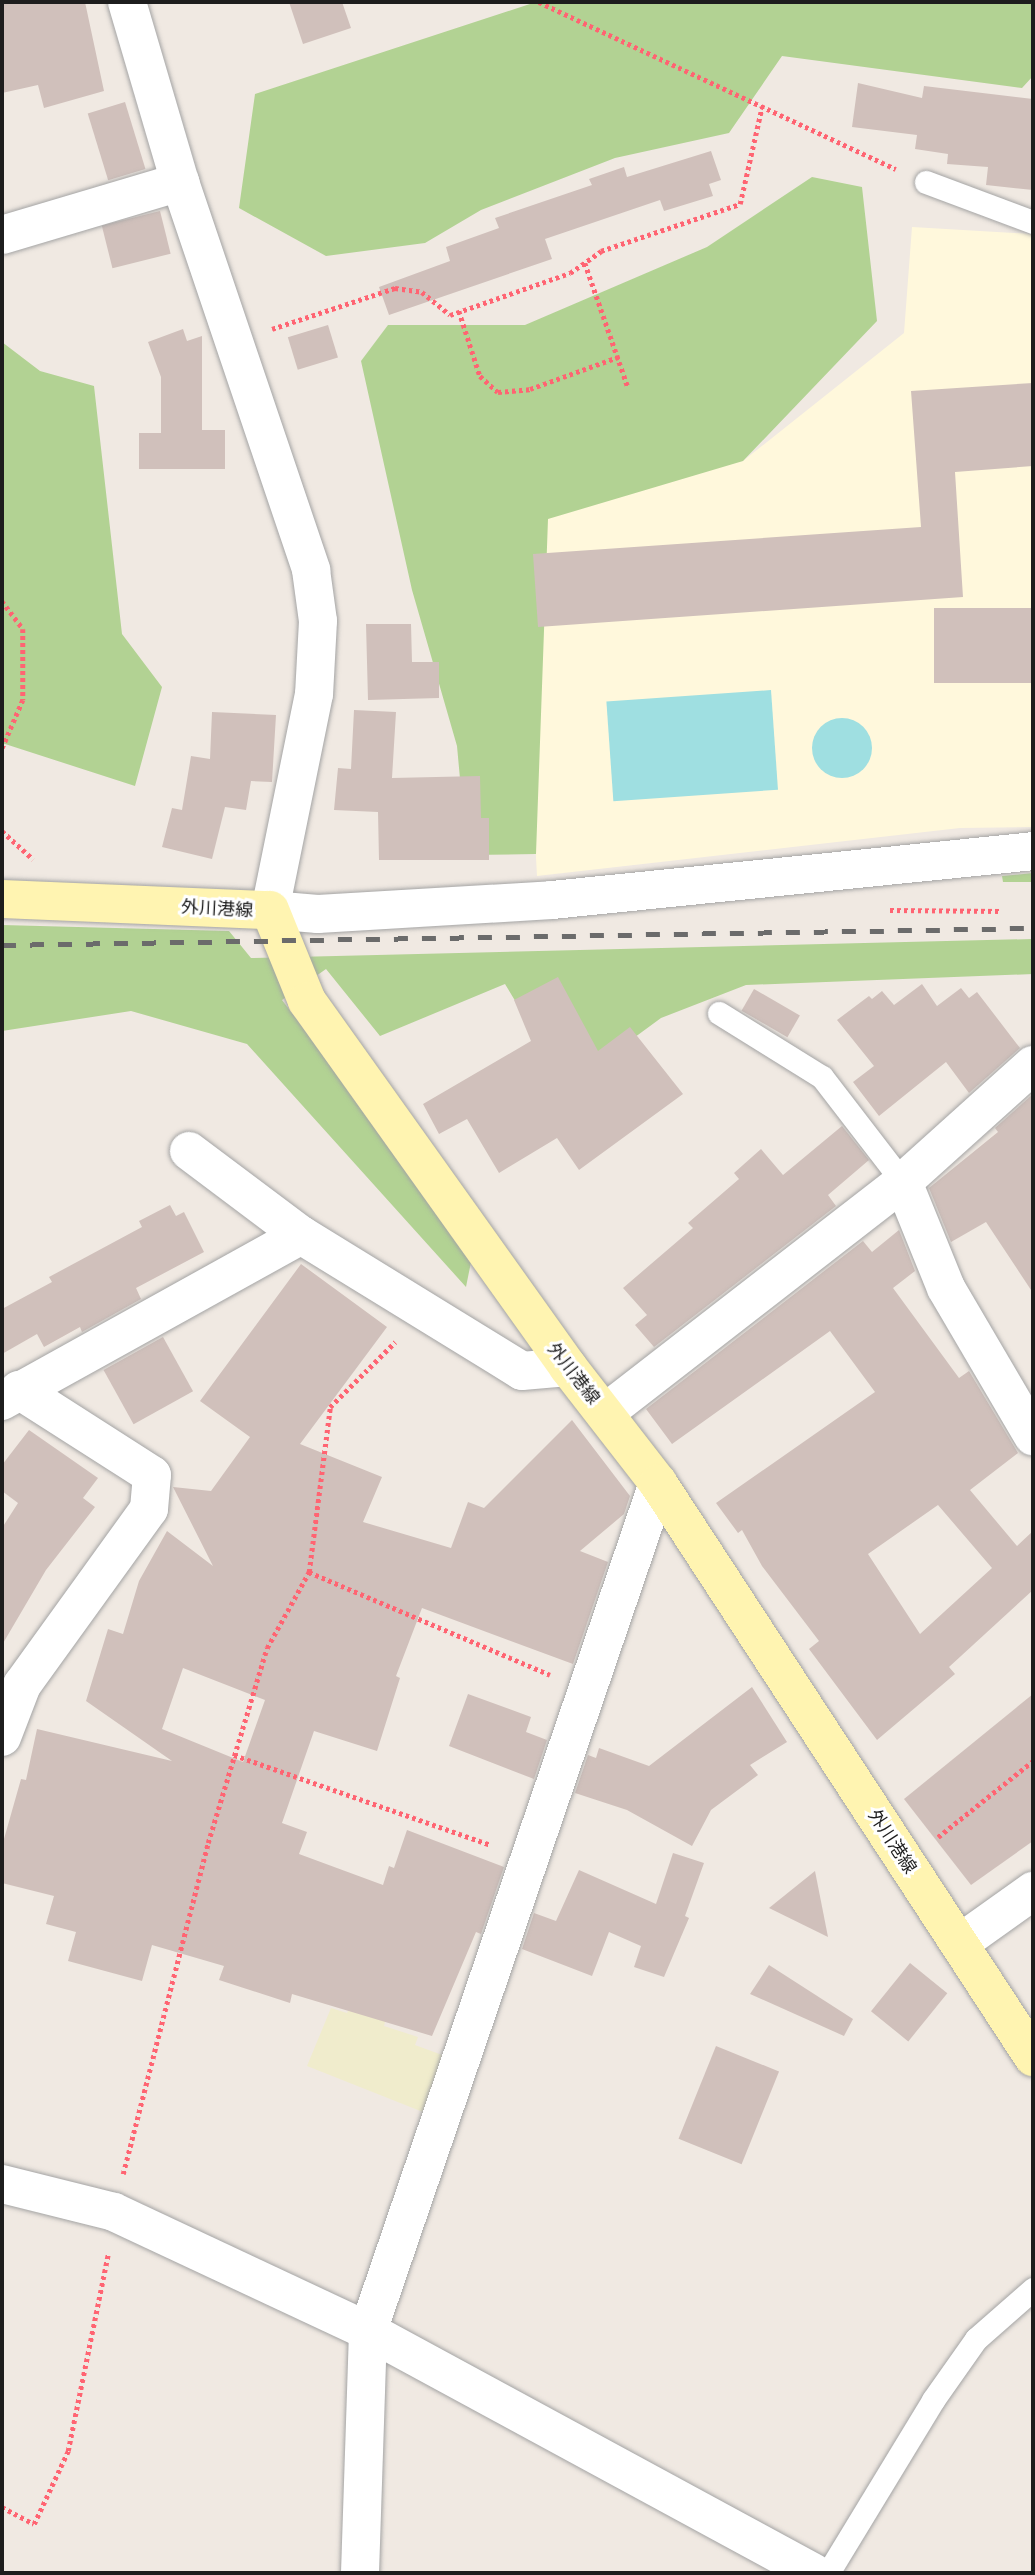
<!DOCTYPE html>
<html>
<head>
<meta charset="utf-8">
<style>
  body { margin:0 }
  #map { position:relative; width:1035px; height:2575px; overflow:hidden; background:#f0e9e2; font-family:Ubuntu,"Noto Sans JP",sans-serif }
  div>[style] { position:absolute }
  .education>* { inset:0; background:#fff8dc }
  .farmland>* { inset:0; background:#f0eccc }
  .forest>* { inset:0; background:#b2d293 }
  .water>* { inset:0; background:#9fdfe1; transform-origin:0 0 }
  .round { border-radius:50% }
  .building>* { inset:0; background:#d0c0bb; transform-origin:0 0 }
  .path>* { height:4.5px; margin-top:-2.25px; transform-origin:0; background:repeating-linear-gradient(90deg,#ff6472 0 3.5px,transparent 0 7px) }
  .roads { filter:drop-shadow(0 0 2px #a4a4a4) drop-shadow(0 0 2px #a4a4a4) }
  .lane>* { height:23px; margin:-11.5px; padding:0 11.5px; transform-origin:11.5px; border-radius:11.5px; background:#fff }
  .street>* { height:38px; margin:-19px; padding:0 19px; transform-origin:19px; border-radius:19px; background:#fff }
  .secondary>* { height:38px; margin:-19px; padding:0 19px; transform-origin:19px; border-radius:19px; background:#fff4b1 }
  .rail>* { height:5px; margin-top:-2.5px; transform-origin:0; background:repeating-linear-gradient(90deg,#6b6b6b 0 14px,transparent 0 28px) }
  span { translate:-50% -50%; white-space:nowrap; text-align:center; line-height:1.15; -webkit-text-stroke:6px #fff; paint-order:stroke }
  .street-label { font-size:18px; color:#1d1d1d }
  .frame { position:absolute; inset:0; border:4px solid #1d1d1d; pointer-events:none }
</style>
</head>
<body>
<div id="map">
  <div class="education">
    <i style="clip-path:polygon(912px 227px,1033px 234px,1033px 827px,960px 828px,537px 876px,517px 503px,743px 461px,904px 333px)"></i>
  </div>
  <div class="farmland">
    <i style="clip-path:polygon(354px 1999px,388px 2009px,384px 2026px,418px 2037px,415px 2045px,453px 2059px,428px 2114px,307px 2066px,331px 2008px,347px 2013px)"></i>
  </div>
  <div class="forest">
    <i style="clip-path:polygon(536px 2px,1033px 2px,1033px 76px,1022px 88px,782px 56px,729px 133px,615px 158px,481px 210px,425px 243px,326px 256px,239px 208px,255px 94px)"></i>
    <i style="clip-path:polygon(812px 177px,862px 187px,877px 321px,743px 461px,548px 519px,536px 854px,467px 855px,457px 746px,412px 590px,361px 361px,388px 325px,525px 325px,707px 247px)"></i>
    <i style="clip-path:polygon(2px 342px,40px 371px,94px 386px,122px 634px,162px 687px,135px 786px,2px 743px)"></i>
    <i style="clip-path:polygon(1033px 873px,1033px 882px,1003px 882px,1002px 876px)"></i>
    <i style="clip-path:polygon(2px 925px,229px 931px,251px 958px,1033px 939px,1033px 974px,746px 985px,661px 1018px,567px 1087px,505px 984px,380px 1036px,326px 969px,282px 1000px,473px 1252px,466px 1287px,247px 1044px,131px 1011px,2px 1031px)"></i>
  </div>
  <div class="water">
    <i style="left:771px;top:690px;width:100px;height:165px;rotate:86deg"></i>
    <i class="round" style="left:812px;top:718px;width:60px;height:60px"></i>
  </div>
  <div class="building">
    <i style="clip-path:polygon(2px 2px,85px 2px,104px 91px,44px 108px,38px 85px,2px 93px)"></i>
    <i style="clip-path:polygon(289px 2px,342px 2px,351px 28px,303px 44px)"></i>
    <i style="clip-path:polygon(858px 83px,922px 98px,924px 86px,1033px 99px,1033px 190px,986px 185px,988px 167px,947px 164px,948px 154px,915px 149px,917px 135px,852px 127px)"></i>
    <i style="left:125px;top:102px;width:70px;height:39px;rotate:73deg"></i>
    <i style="clip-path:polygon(711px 151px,721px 180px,709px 184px,713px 196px,664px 211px,660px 200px,545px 239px,552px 259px,389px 315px,379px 287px,450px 261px,446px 247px,499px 228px,495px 218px,592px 185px,589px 179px,624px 167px,627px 177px)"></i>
    <i style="left:160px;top:211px;width:44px;height:60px;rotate:76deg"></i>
    <i style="left:328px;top:325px;width:34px;height:42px;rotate:73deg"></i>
    <i style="clip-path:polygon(183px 329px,187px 341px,202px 336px,202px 430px,225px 430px,225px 469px,139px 469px,139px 433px,161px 433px,161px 377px,148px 342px)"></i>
    <i style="clip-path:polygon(1033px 383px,1033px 466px,955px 472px,963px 597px,538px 627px,533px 554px,921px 527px,911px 391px)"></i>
    <i style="left:1033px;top:608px;width:75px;height:99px;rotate:90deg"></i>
    <i style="clip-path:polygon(366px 624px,411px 624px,412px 662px,439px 662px,439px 698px,368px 700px)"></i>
    <i style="clip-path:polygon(354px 710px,396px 712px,392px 778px,480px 776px,481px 818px,489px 818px,489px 860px,379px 860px,378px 812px,334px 810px,338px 768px,351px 769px)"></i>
    <i style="clip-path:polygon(212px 712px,276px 715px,272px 782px,251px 781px,246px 810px,225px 807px,212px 859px,162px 847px,172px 808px,182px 810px,191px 756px,210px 759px)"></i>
    <i style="clip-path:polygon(558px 977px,598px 1051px,630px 1027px,683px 1094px,579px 1170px,557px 1138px,499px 1173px,467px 1119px,439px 1134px,423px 1104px,531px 1041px,514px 1000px)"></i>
    <i style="clip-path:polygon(922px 984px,937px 1006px,961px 988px,969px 998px,977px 992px,1020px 1048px,969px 1093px,946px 1062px,879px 1116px,853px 1082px,874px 1066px,837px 1020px,869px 996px,872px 999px,882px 991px,894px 1005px)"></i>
    <i style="left:754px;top:989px;width:53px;height:25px;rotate:30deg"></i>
    <i style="clip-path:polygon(1033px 1094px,1033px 1293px,986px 1222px,951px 1242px,929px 1188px,998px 1132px,995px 1128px)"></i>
    <i style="clip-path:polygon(842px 1126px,869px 1160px,828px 1195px,836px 1206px,654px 1347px,635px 1325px,647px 1315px,623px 1288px,693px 1228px,688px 1223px,739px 1179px,734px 1173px,761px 1149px,783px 1175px)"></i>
    <i style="clip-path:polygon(170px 1205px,176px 1216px,184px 1212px,204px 1252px,136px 1288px,141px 1299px,82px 1332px,80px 1327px,44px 1347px,37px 1334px,2px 1354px,2px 1309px,52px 1282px,49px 1277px,142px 1227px,139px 1221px)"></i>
    <i style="clip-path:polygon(evenodd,899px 1230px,915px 1271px,893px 1288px,959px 1378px,969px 1371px,1018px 1453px,970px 1490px,1017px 1546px,1033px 1531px,1033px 1590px,949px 1667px,955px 1674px,877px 1740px,809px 1649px,819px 1641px,762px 1566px,742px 1530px,738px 1533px,716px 1503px,875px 1392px,830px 1331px,672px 1444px,646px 1409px,863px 1241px,872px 1252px,899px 1230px,938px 1505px,992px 1568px,920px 1634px,868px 1554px,938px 1505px)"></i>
    <i style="clip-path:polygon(evenodd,301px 1264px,387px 1327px,300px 1444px,382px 1477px,363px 1522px,451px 1548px,468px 1502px,484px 1508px,572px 1420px,630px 1496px,624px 1514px,580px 1551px,608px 1562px,573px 1664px,422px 1608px,396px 1676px,400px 1678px,377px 1751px,314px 1731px,282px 1823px,307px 1832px,299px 1854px,383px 1885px,389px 1866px,394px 1868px,407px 1830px,504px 1867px,481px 1934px,476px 1932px,432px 2036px,292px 1994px,290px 2003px,219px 1980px,224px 1966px,152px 1945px,142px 1981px,68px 1961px,76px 1932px,46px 1924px,54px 1896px,2px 1883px,2px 1846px,21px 1779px,26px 1780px,37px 1729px,172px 1761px,86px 1701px,108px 1629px,123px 1634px,139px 1581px,167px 1531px,213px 1566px,173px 1487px,211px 1491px,250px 1437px,200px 1401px,301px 1264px,183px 1668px,265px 1700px,243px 1762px,162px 1729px,183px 1668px)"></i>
    <i style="left:163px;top:1337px;width:62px;height:68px;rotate:61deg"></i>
    <i style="clip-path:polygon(29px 1430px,98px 1478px,83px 1498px,95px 1507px,46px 1570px,2px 1645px,2px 1528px,18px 1503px,2px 1491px,2px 1465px)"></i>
    <i style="clip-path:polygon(752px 1687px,787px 1742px,750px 1765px,758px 1775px,711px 1810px,692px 1846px,627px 1810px,575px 1793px,588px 1755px,596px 1758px,599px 1748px,649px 1766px)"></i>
    <i style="clip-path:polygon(468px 1694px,531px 1717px,526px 1732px,547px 1740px,534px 1779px,449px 1746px)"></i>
    <i style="clip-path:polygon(1033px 1694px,1033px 1841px,971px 1885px,904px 1799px)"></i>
    <i style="clip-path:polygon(673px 1853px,704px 1863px,685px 1916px,689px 1918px,664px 1977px,634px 1967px,641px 1946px,609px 1932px,592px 1976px,522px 1949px,534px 1913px,556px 1921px,579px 1870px,656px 1904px)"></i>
    <i style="clip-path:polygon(815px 1871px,828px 1937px,769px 1908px)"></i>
    <i style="left:910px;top:1963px;width:48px;height:62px;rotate:39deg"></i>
    <i style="clip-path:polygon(769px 1965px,853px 2019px,844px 2036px,750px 1994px)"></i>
    <i style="left:716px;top:2046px;width:68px;height:100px;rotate:22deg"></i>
  </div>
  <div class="path">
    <i style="left:539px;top:2px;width:394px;rotate:25.1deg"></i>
    <i style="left:585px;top:263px;width:131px;rotate:70.9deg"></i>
    <i style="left:459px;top:311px;width:68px;rotate:72.1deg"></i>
    <i style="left:480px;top:376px;width:24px;rotate:42deg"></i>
    <i style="left:498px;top:392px;width:32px;rotate:-5deg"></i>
    <i style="left:530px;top:389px;width:94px;rotate:-20deg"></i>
    <i style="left:272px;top:329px;width:130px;rotate:-18.4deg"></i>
    <i style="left:395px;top:288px;width:27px;rotate:8deg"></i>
    <i style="left:422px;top:292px;width:36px;rotate:39deg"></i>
    <i style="left:450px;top:315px;width:127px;rotate:-19.3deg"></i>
    <i style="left:570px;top:273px;width:38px;rotate:-35deg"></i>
    <i style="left:601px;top:251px;width:147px;rotate:-18.7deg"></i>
    <i style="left:740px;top:204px;width:100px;rotate:-77.3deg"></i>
    <i style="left:2px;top:601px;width:35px;rotate:53deg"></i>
    <i style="left:23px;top:629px;width:71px;rotate:90deg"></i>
    <i style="left:23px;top:700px;width:53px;rotate:113.2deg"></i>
    <i style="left:2px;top:831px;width:42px;rotate:42.1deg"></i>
    <i style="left:890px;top:910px;width:112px;rotate:0.5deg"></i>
    <i style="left:309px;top:1572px;width:166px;rotate:-82.7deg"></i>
    <i style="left:330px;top:1407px;width:92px;rotate:-45deg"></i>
    <i style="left:234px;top:1755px;width:272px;rotate:19.3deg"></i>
    <i style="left:938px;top:1837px;width:122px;rotate:-38.7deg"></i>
    <i style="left:123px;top:2174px;width:342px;rotate:-75.6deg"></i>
    <i style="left:208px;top:1843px;width:204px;rotate:-73.2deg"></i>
    <i style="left:267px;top:1648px;width:87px;rotate:-61.1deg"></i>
    <i style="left:309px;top:1572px;width:262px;rotate:23.1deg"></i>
    <i style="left:2px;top:2507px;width:36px;rotate:28deg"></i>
    <i style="left:34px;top:2524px;width:81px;rotate:-65deg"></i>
    <i style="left:68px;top:2451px;width:201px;rotate:-78.5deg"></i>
  </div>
  <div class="roads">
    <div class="lane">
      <i style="left:926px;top:182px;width:114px;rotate:20.5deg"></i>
      <i style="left:719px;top:1013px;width:121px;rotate:31.9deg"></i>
      <i style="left:822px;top:1077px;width:133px;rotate:52.4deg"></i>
      <i style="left:828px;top:2573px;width:202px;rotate:-58.7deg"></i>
      <i style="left:933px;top:2400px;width:75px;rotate:-54.8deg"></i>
      <i style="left:976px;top:2339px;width:76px;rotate:-41.3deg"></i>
    </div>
    <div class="street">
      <i style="left:127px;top:2px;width:188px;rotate:73.6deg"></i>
      <i style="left:180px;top:182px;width:410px;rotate:71.3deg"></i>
      <i style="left:311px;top:570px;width:51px;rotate:82.2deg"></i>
      <i style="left:318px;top:621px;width:73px;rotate:93.1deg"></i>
      <i style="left:314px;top:694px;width:220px;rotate:101.5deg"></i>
      <i style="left:270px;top:910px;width:48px;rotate:4.8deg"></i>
      <i style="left:318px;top:914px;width:234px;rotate:-3.4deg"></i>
      <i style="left:552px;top:900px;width:483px;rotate:-5.8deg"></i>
      <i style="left:2px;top:235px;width:186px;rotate:-16.6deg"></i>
      <i style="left:189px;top:1151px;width:140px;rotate:36.9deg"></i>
      <i style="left:301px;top:1235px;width:259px;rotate:31.6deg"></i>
      <i style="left:522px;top:1371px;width:46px;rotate:-5deg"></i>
      <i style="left:903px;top:1182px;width:114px;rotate:67.9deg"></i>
      <i style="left:946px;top:1288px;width:172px;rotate:59.6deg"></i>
      <i style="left:2px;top:1401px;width:342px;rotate:-29deg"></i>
      <i style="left:606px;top:1412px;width:376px;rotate:-37.8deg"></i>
      <i style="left:903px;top:1182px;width:175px;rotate:-42deg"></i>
      <i style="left:2px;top:1737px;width:56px;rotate:-69deg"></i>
      <i style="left:22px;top:1685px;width:217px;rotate:-54.2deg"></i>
      <i style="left:149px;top:1509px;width:34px;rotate:-85deg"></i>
      <i style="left:152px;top:1475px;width:158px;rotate:-147.4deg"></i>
      <i style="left:960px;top:1943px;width:90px;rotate:-35.5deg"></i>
      <i style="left:2px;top:2184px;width:115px;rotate:14deg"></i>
      <i style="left:114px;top:2212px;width:280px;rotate:25.1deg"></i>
      <i style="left:368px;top:2331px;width:507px;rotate:28.48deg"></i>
      <i style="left:360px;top:2573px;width:242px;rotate:-88.1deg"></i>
      <i style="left:368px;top:2331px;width:896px;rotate:-71.12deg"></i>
    </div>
    <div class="secondary">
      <i style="left:2px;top:899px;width:268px;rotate:2.4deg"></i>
      <i style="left:270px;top:910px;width:98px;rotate:67.9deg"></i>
      <i style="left:307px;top:1001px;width:450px;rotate:54.5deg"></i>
      <i style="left:568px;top:1367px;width:147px;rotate:52.2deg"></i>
      <i style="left:658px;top:1483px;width:686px;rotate:56.84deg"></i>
    </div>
  </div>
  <div class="rail">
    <i style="left:2px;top:945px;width:1031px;rotate:-0.94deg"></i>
  </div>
  <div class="street-label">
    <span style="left:217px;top:908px;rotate:3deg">外川港線</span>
    <span style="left:574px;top:1373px;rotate:52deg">外川港線</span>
    <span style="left:893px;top:1841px;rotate:57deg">外川港線</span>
  </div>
  <div class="frame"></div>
</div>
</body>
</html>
